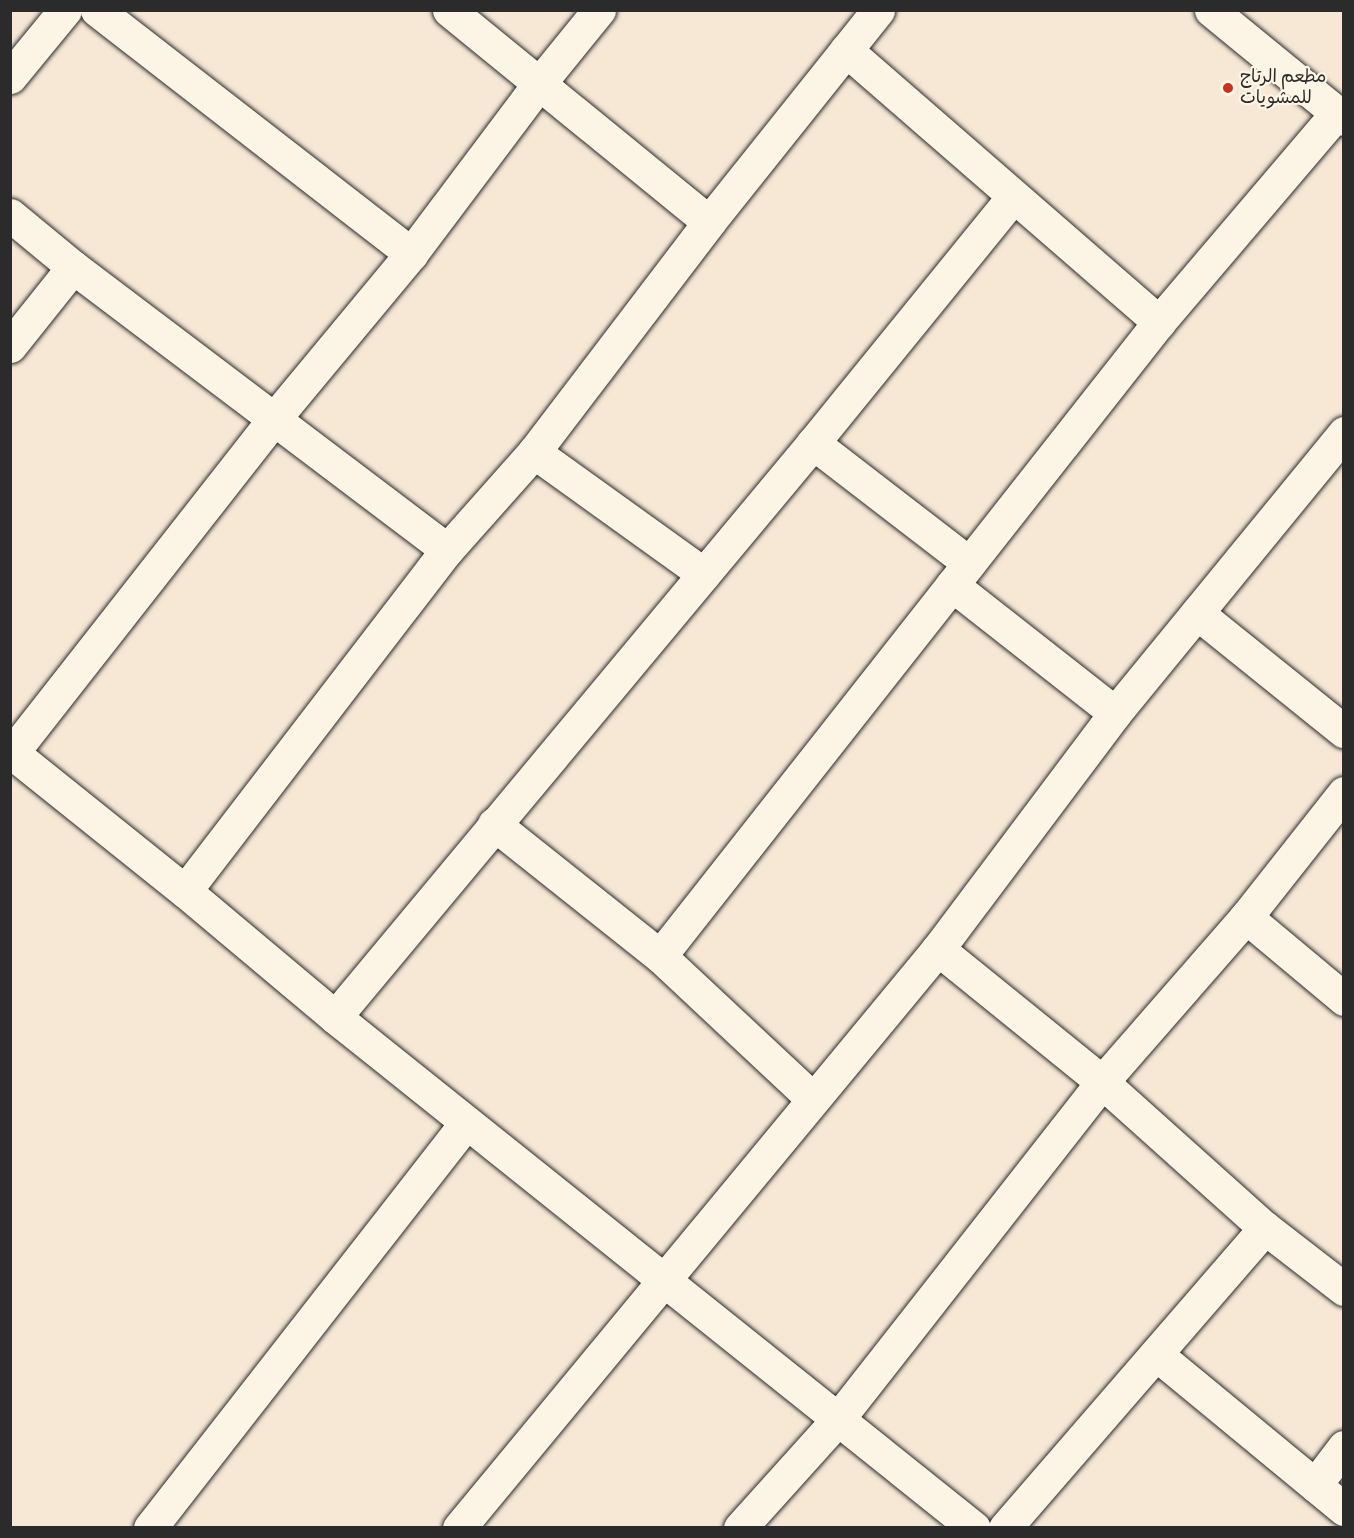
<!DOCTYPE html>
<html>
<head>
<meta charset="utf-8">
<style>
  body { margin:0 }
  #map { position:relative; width:1354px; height:1538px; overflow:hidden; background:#f7e7d5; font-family:Pangolin,"Playpen Sans Arabic",sans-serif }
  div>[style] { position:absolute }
  .roads { filter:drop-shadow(0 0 2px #2b2b2b) drop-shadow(0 0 2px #2b2b2b) }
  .minor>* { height:33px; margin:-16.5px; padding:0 16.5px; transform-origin:16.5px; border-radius:16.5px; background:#fcf5e5 }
  .dots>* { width:16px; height:16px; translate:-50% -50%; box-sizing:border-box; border:3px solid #fcf5e5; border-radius:50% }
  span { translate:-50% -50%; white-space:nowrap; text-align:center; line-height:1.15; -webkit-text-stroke:4.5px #fcf5e5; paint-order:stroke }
  .poi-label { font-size:18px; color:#2b2b2b }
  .left { translate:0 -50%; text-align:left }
  .frame { position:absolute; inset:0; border:12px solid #2b2b2b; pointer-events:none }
</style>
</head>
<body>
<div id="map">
  <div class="roads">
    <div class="minor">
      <i style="left:97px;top:10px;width:398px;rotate:37.8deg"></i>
      <i style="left:449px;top:10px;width:335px;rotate:39.2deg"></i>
      <i style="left:1211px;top:10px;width:172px;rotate:39.3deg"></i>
      <i style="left:846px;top:50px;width:415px;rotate:41deg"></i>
      <i style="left:10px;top:77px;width:87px;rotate:-50.6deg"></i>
      <i style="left:10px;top:215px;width:82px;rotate:39.5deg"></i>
      <i style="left:73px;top:267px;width:469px;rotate:37.1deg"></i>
      <i style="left:10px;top:346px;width:101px;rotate:-51.4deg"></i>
      <i style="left:813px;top:443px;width:197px;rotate:37.6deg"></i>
      <i style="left:534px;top:452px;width:209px;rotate:35.7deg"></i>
      <i style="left:952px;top:585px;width:207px;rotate:38.1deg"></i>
      <i style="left:1197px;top:613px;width:189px;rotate:38.8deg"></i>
      <i style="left:10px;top:751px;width:224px;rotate:38.7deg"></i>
      <i style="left:185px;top:891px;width:196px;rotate:40deg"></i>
      <i style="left:335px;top:1017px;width:818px;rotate:38.65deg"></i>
      <i style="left:12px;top:753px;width:424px;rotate:-51.9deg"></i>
      <i style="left:274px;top:419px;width:214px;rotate:-50.3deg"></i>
      <i style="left:411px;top:254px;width:211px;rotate:-53.1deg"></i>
      <i style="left:538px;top:85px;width:97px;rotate:-50.9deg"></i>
      <i style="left:494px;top:824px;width:212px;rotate:38.5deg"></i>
      <i style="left:660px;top:956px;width:208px;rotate:43.1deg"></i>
      <i style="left:185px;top:891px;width:430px;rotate:-52.5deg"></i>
      <i style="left:447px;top:550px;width:131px;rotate:-48.4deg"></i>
      <i style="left:534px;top:452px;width:289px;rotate:-52.7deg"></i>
      <i style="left:709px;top:222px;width:271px;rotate:-51.4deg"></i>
      <i style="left:1246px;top:917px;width:128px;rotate:39.9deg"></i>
      <i style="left:938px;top:949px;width:211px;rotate:39deg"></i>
      <i style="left:1102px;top:1082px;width:219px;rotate:41.9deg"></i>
      <i style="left:1265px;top:1228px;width:100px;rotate:37.7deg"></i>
      <i style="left:660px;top:956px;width:807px;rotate:-51.79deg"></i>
      <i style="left:1159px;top:322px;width:275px;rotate:-49.6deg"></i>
      <i style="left:335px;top:1017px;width:747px;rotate:-50.21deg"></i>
      <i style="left:813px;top:443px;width:317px;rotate:-50.9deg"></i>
      <i style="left:1156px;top:1354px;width:244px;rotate:39.5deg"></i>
      <i style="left:1315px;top:1485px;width:48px;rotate:-52.7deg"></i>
      <i style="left:150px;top:1528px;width:514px;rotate:-52.04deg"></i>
      <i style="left:459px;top:1528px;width:751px;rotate:-50.4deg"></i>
      <i style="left:938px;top:949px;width:295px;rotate:-53.1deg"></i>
      <i style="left:1115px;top:713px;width:362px;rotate:-50.7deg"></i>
      <i style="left:740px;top:1528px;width:147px;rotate:-48deg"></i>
      <i style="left:838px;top:1419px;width:428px;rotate:-51.9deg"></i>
      <i style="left:1102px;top:1082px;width:219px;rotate:-48.9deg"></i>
      <i style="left:1246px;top:917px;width:158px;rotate:-51.7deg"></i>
      <i style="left:1005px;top:1528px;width:397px;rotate:-49.1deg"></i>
    </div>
  </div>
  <div class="dots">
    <i style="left:1228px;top:88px;background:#c8321e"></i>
  </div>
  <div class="poi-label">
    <span class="left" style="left:1240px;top:88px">مطعم الرتاج<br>للمشويات</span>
  </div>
  <div class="frame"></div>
</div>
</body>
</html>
